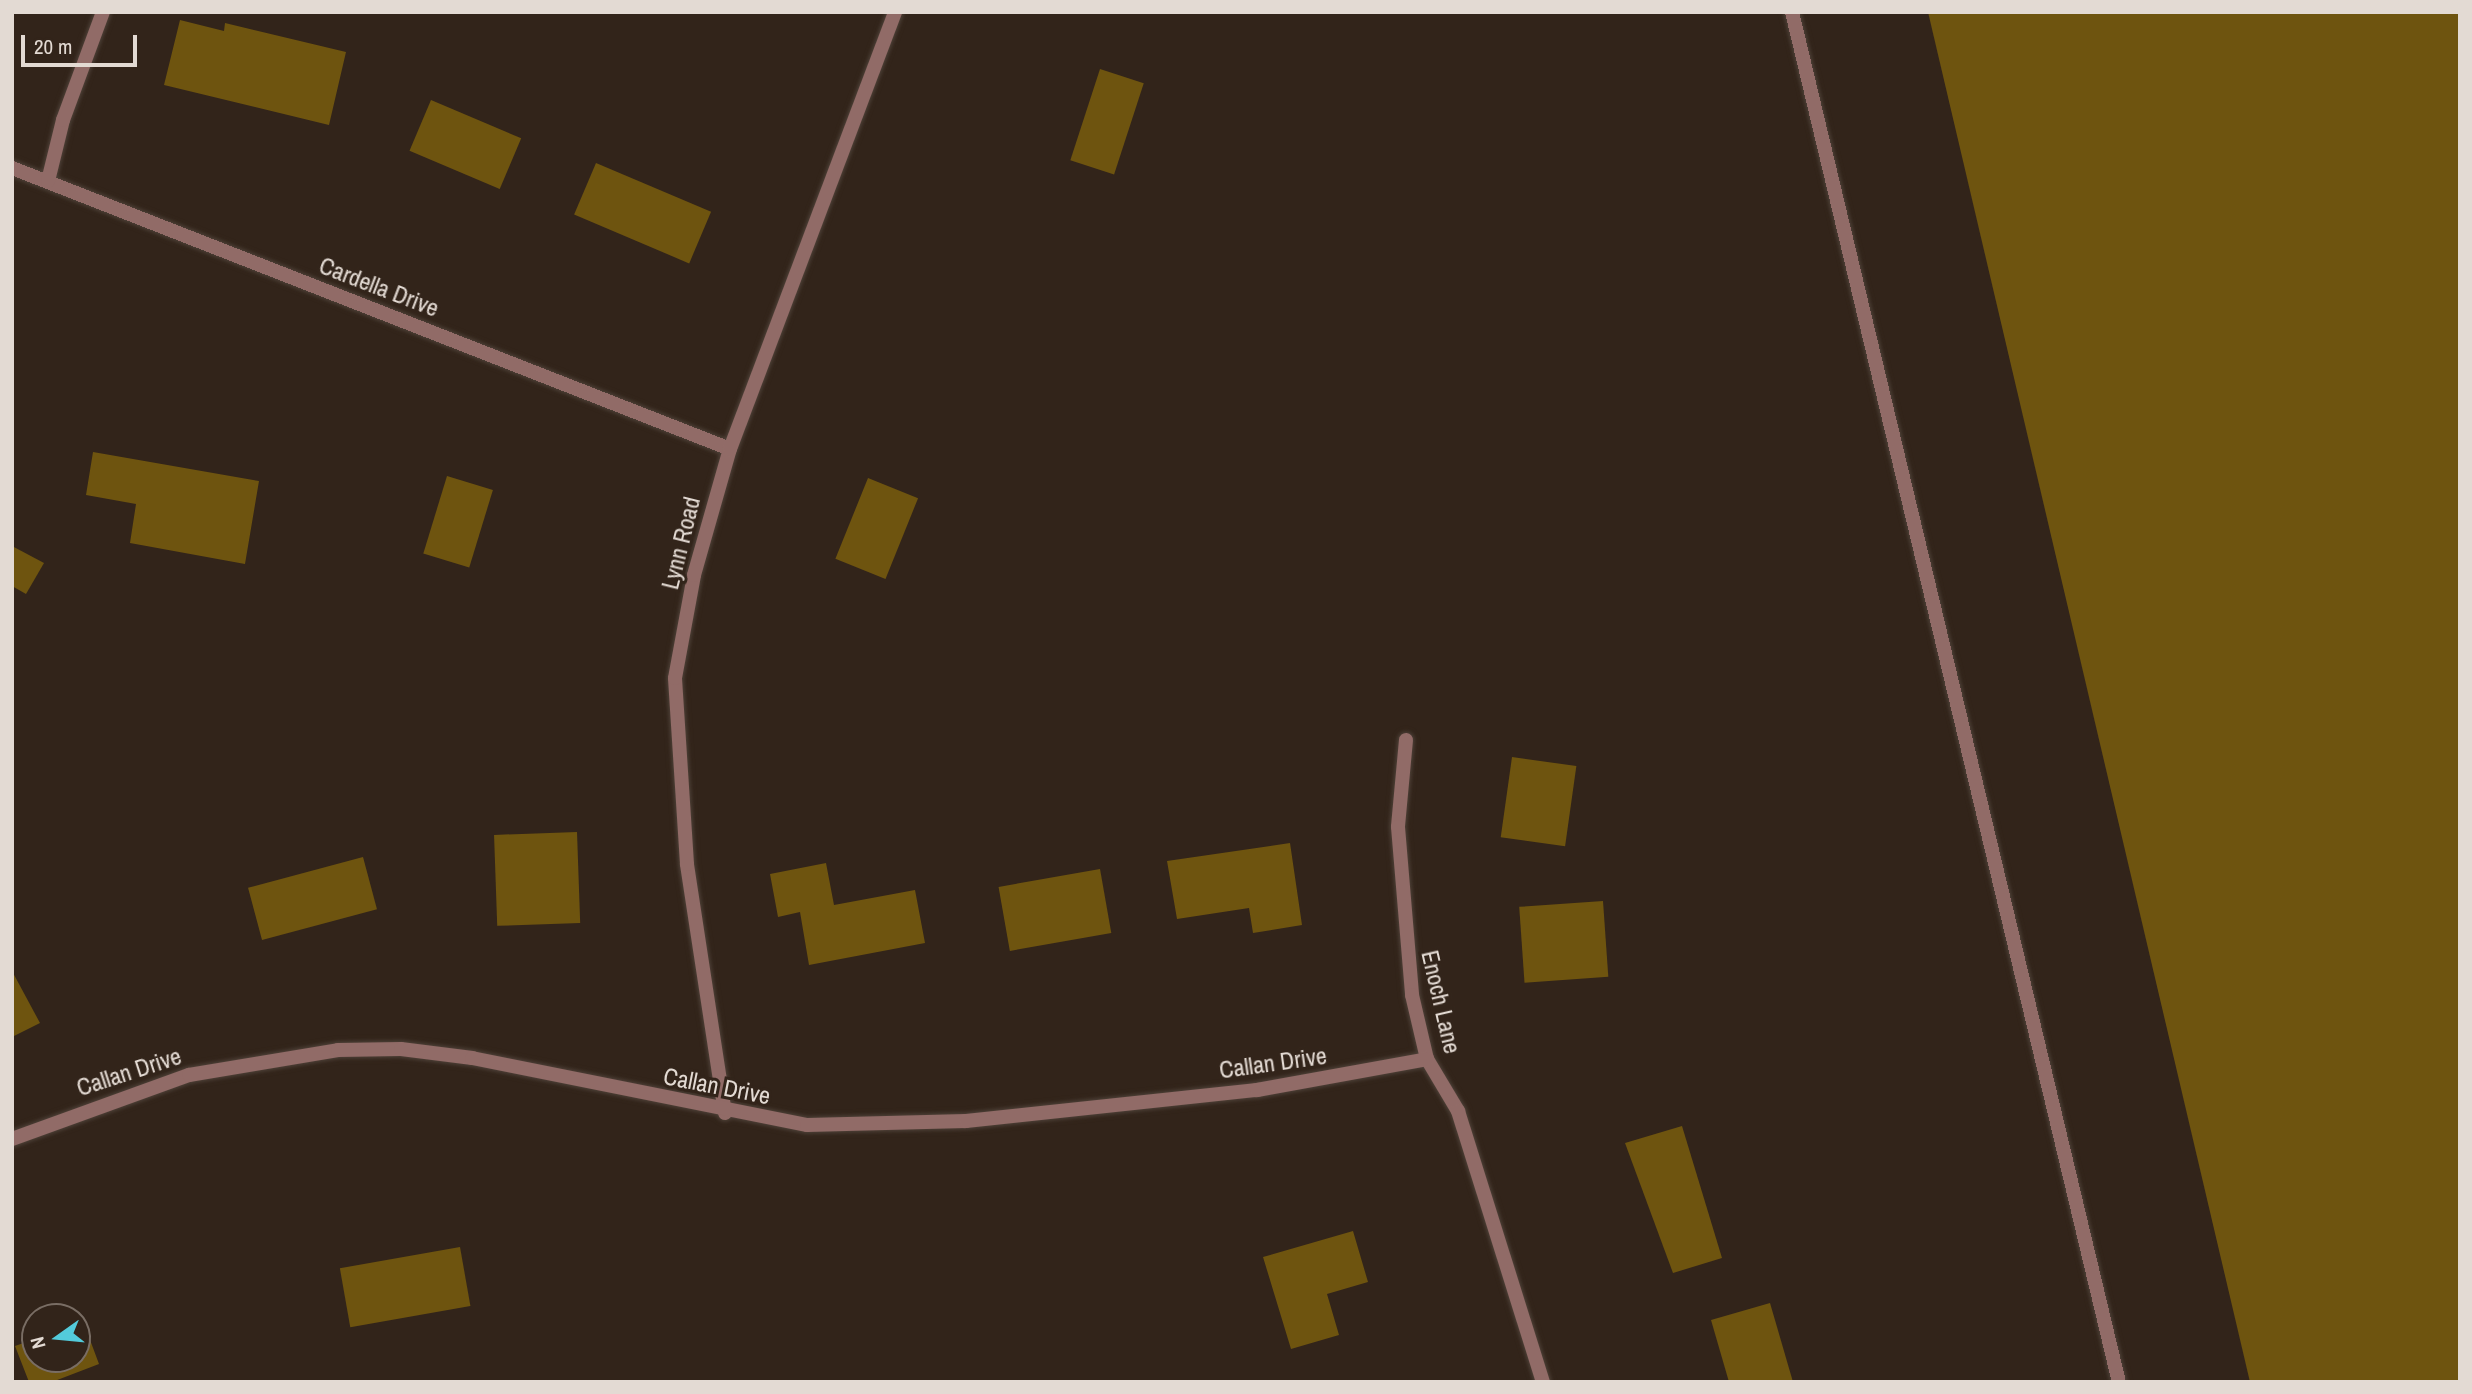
<!DOCTYPE html>
<html>
<head>
<meta charset="utf-8">
<style>
  body { margin:0 }
  #map { position:relative; width:2472px; height:1394px; overflow:hidden; background:#32241a; font-family:"Archivo Narrow",sans-serif }
  div>[style] { position:absolute }
  .building>* { inset:0; background:#6e540f; transform-origin:0 0 }
  .roads { filter:drop-shadow(0 0 2px #4e4138) drop-shadow(0 0 2px #4e4138) }
  .service>* { height:14px; margin:-7px; padding:0 7px; transform-origin:7px; border-radius:7px; background:#916b67 }
  .minor>* { height:14px; margin:-7px; padding:0 7px; transform-origin:7px; border-radius:7px; background:#916b67 }
  span { translate:-50% -50%; white-space:nowrap; text-align:center; line-height:1.15; -webkit-text-stroke:6px #32241a; paint-order:stroke }
  .street-label { font-size:24px; color:#e3dad3 }
  .frame { position:absolute; inset:0; border:14px solid #e3dad3; pointer-events:none }
  .north { position:absolute; left:21px; top:1303px; width:70px; height:70px; box-sizing:border-box; background:#32241a; border:2px solid #796d64; border-radius:50%; rotate:255deg; font-size:19px; font-weight:700; line-height:28px; text-align:center; color:#e3dad3 }
  .north::after { content:''; display:block; margin:auto; width:24px; height:32px; background:#53cbdb; clip-path:polygon(50% 0,100% 100%,50% 72%,0 100%) }
  .scale { position:absolute; left:21px; top:35px; width:116px; height:32px; box-sizing:border-box; border:4px solid #e3dad3; border-top:0; padding-left:9px; font-size:21px; line-height:24px; white-space:nowrap; color:#e3dad3; -webkit-text-stroke:5px #32241a; paint-order:stroke }
</style>
</head>
<body>
<div id="map">
  <div class="building">
    <i style="clip-path:polygon(1928px 12px,2460px 12px,2460px 1382px,2250px 1382px)"></i>
    <i style="clip-path:polygon(180px 20px,224px 31px,225px 23px,346px 52px,329px 125px,164px 85px)"></i>
    <i style="left:1100px;top:69px;width:46px;height:96px;rotate:18deg"></i>
    <i style="left:431px;top:100px;width:98px;height:55px;rotate:23deg"></i>
    <i style="left:596px;top:163px;width:125px;height:56px;rotate:23deg"></i>
    <i style="clip-path:polygon(93px 452px,259px 481px,245px 564px,130px 543px,136px 504px,86px 495px)"></i>
    <i style="left:447px;top:476px;width:48px;height:81px;rotate:17deg"></i>
    <i style="left:868px;top:478px;width:54px;height:87px;rotate:22deg"></i>
    <i style="clip-path:polygon(12px 546px,44px 563px,26px 594px,12px 586px)"></i>
    <i style="left:1512px;top:757px;width:65px;height:81px;rotate:8deg"></i>
    <i style="left:577px;top:832px;width:91px;height:83px;rotate:88deg"></i>
    <i style="clip-path:polygon(1290px 843px,1302px 925px,1253px 933px,1249px 908px,1177px 919px,1167px 861px)"></i>
    <i style="left:363px;top:857px;width:54px;height:119px;rotate:75deg"></i>
    <i style="clip-path:polygon(826px 863px,834px 905px,915px 890px,925px 943px,809px 965px,800px 912px,778px 917px,770px 874px)"></i>
    <i style="left:1100px;top:869px;width:65px;height:103px;rotate:80deg"></i>
    <i style="left:1603px;top:901px;width:76px;height:84px;rotate:86deg"></i>
    <i style="clip-path:polygon(12px 971px,40px 1023px,12px 1037px)"></i>
    <i style="clip-path:polygon(1682px 1126px,1722px 1258px,1673px 1273px,1625px 1143px)"></i>
    <i style="clip-path:polygon(1353px 1231px,1368px 1282px,1327px 1294px,1339px 1335px,1291px 1349px,1263px 1257px)"></i>
    <i style="left:460px;top:1247px;width:60px;height:122px;rotate:80deg"></i>
    <i style="clip-path:polygon(1770px 1303px,1793px 1382px,1729px 1382px,1711px 1320px)"></i>
    <i style="clip-path:polygon(83px 1321px,99px 1364px,52px 1382px,29px 1382px,15px 1346px,35px 1339px,35px 1359px,77px 1359px,77px 1323px)"></i>
  </div>
  <div class="roads">
    <div class="service">
      <i style="left:1792px;top:12px;width:1408px;rotate:76.58deg"></i>
    </div>
    <div class="minor">
      <i style="left:12px;top:168px;width:771px;rotate:21.37deg"></i>
      <i style="left:48px;top:181px;width:63px;rotate:-76.2deg"></i>
      <i style="left:63px;top:120px;width:115px;rotate:-69.7deg"></i>
      <i style="left:1406px;top:740px;width:87px;rotate:95.3deg"></i>
      <i style="left:1398px;top:827px;width:169px;rotate:85.2deg"></i>
      <i style="left:1412px;top:995px;width:66px;rotate:76.8deg"></i>
      <i style="left:1427px;top:1059px;width:61px;rotate:59.2deg"></i>
      <i style="left:1458px;top:1111px;width:284px;rotate:72.6deg"></i>
      <i style="left:725px;top:1113px;width:252px;rotate:-98.7deg"></i>
      <i style="left:687px;top:864px;width:186px;rotate:-93.7deg"></i>
      <i style="left:675px;top:678px;width:105px;rotate:-79.5deg"></i>
      <i style="left:694px;top:575px;width:131px;rotate:-74.1deg"></i>
      <i style="left:730px;top:449px;width:467px;rotate:-69.3deg"></i>
      <i style="left:12px;top:1139px;width:188px;rotate:-19.9deg"></i>
      <i style="left:189px;top:1075px;width:151px;rotate:-9.5deg"></i>
      <i style="left:338px;top:1050px;width:63px;rotate:-0.9deg"></i>
      <i style="left:401px;top:1049px;width:72px;rotate:7.2deg"></i>
      <i style="left:472px;top:1058px;width:342px;rotate:11.3deg"></i>
      <i style="left:807px;top:1125px;width:159px;rotate:-1.4deg"></i>
      <i style="left:966px;top:1121px;width:293px;rotate:-6.1deg"></i>
      <i style="left:1257px;top:1090px;width:173px;rotate:-10.3deg"></i>
    </div>
  </div>
  <div class="street-label">
    <span style="left:379px;top:287px;rotate:21deg">Cardella Drive</span>
    <span style="left:681px;top:543px;rotate:-76deg">Lynn Road</span>
    <span style="left:1441px;top:1002px;rotate:77deg">Enoch Lane</span>
    <span style="left:1273px;top:1063px;rotate:-8deg">Callan Drive</span>
    <span style="left:129px;top:1072px;rotate:-18deg">Callan Drive</span>
    <span style="left:717px;top:1086px;rotate:11deg">Callan Drive</span>
  </div>
  <div class="frame"></div>
  <div class="north">N</div>
  <div class="scale">20 m</div>
</div>
</body>
</html>
